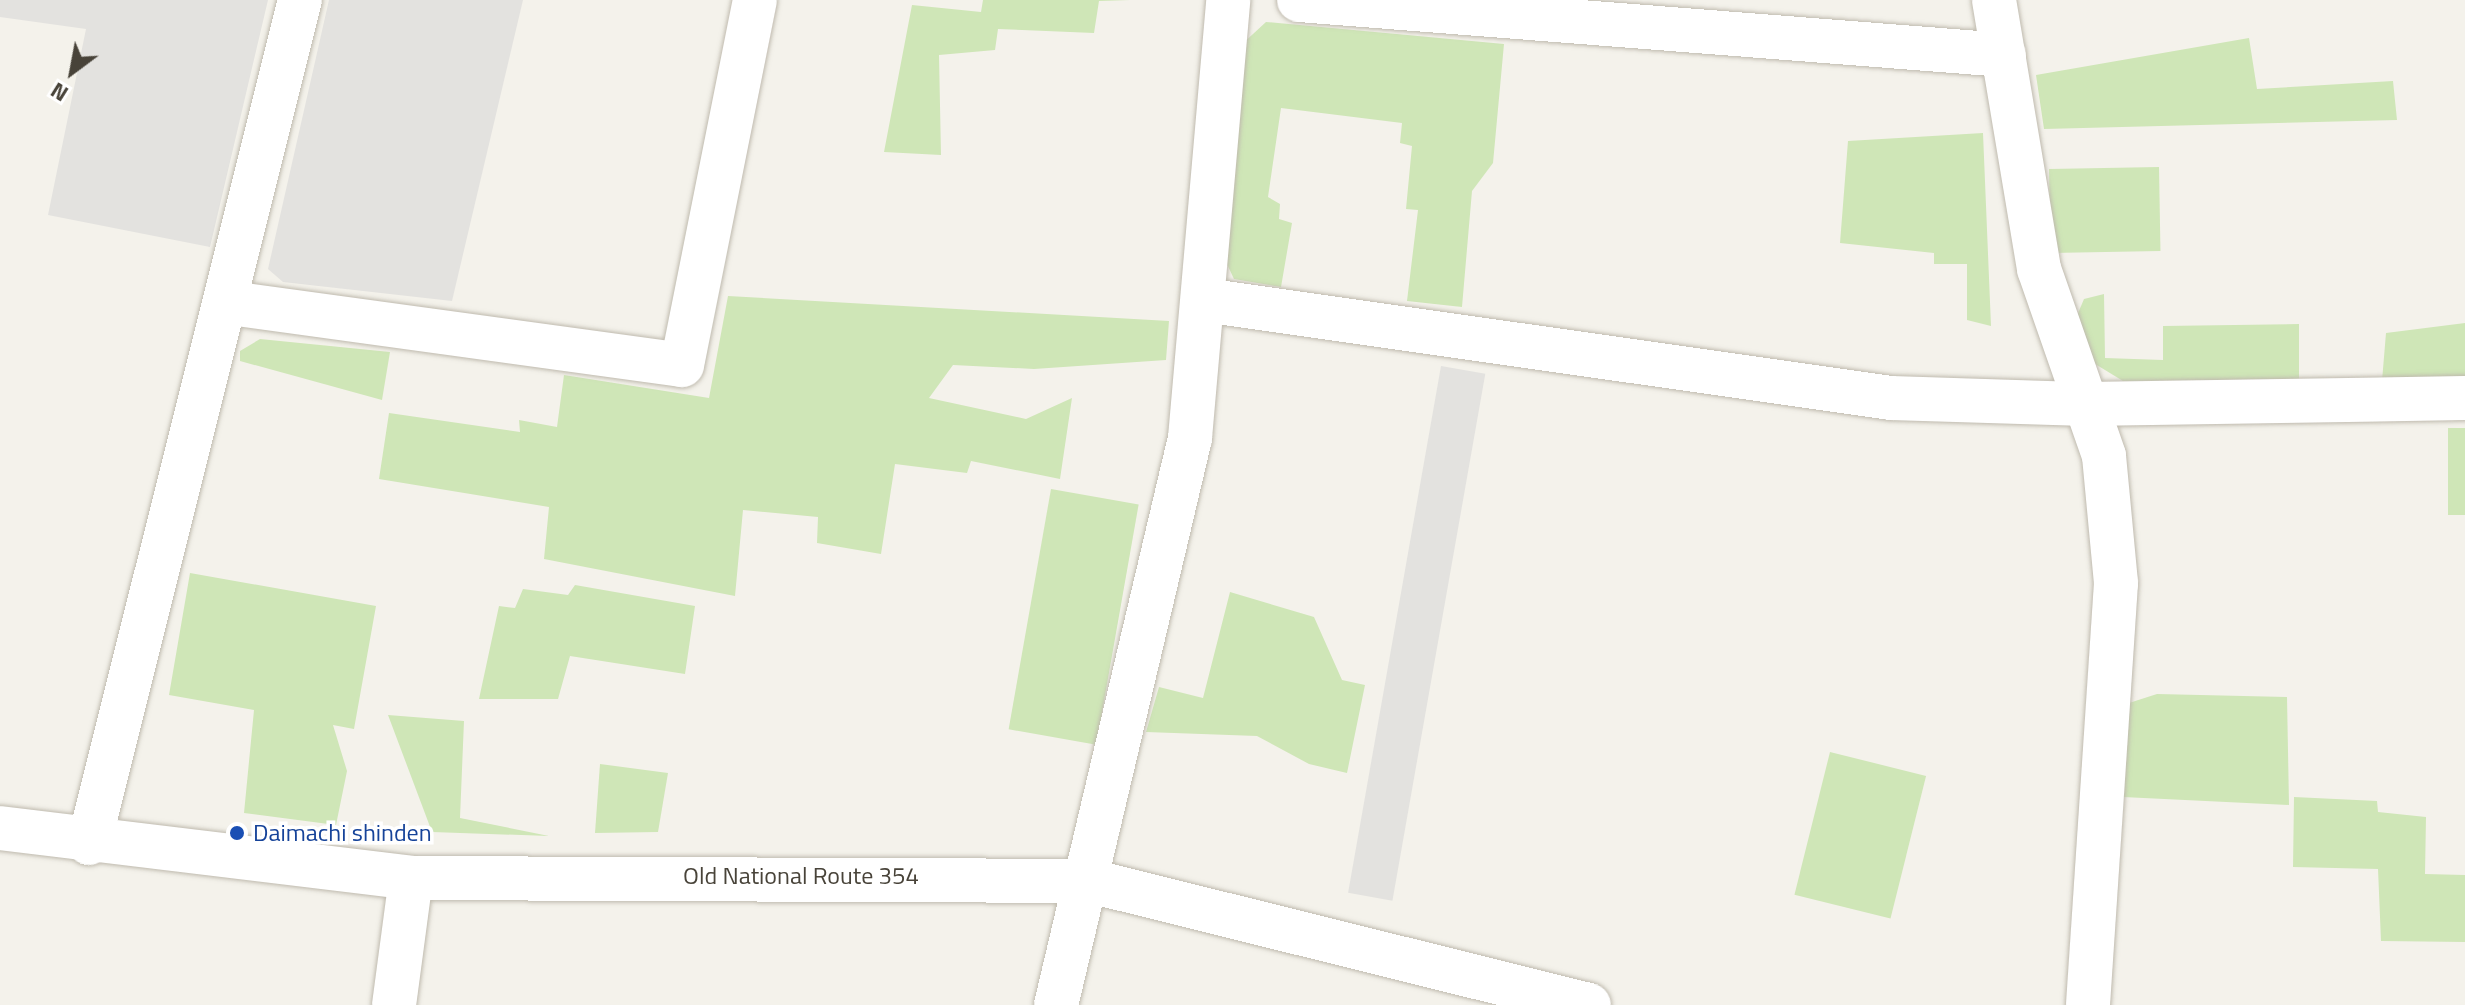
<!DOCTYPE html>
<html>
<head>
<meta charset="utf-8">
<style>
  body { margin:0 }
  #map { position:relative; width:2465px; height:1005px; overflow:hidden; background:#f4f2eb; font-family:"Titillium Web",sans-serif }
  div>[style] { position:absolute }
  .green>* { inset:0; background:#cfe6b7; transform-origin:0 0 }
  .parking>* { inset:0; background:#e3e2df; transform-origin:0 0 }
  .roads { filter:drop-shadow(0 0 2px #bfbaae) drop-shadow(0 0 2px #bfbaae) }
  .minor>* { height:44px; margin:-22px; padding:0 22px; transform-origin:22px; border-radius:22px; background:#fff }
  .dots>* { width:22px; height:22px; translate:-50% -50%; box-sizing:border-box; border:4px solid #fff; border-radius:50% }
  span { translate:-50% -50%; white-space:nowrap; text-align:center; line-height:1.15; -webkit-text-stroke:7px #fff; paint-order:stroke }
  .transit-label { font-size:24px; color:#164399 }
  .left { translate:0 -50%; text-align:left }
  .street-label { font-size:24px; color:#484339 }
  .north { position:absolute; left:32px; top:32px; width:80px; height:80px; -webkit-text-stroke:6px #fff; paint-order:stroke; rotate:212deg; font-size:22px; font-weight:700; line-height:32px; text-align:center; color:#484339 }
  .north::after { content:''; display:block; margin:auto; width:28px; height:36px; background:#484339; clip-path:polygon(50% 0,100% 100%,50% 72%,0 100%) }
</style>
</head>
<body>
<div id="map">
  <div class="green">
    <i style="clip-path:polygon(983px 0,1130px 0,1099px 1px,1094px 33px,998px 29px,995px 50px,939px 55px,941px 155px,884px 152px,912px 5px,981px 12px)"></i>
    <i style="clip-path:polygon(1266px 22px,1504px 44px,1493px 163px,1472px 191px,1462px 307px,1407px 301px,1418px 210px,1406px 209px,1412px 146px,1400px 143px,1402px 123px,1281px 108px,1268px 197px,1280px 204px,1279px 219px,1292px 223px,1281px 287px,1234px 279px,1226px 262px,1240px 46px)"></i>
    <i style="clip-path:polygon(2249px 38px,2257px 89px,2393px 81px,2397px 120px,2044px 129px,2036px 75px)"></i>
    <i style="clip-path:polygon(1983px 133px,1991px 326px,1967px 320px,1967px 264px,1934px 264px,1934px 253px,1840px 243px,1848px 141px)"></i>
    <i style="left:2159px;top:167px;width:84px;height:110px;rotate:89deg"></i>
    <i style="clip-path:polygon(2104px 294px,2105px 358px,2163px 360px,2163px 326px,2299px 324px,2299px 379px,2123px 381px,2087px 359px,2076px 318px,2084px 299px)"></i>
    <i style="clip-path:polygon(728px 296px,1169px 321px,1166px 360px,1034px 369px,953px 365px,929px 398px,1026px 419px,1072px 398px,1060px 479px,971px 461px,967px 473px,895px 464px,881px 554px,817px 543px,818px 517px,743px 510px,735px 596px,544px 559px,549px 507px,379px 479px,389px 413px,520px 432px,519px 420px,557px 427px,564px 375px,709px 398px)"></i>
    <i style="clip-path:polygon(2465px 323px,2465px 380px,2382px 381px,2386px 333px)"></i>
    <i style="clip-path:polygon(260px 339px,390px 352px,382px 400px,240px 361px,240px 351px)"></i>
    <i style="left:2448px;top:428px;width:17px;height:87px"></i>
    <i style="left:1051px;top:489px;width:89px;height:244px;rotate:10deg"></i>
    <i style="clip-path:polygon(190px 573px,376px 606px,354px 729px,333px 725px,347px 771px,336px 825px,244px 813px,254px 710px,169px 695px)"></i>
    <i style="clip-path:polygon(575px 585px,695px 606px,685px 674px,570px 656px,558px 699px,479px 699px,499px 606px,515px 608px,523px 589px,568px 595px)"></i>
    <i style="clip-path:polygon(1230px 592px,1314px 617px,1342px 680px,1365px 685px,1347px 773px,1309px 764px,1257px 736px,1146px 732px,1159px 687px,1203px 698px)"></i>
    <i style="clip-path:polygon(2157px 694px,2287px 697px,2289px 805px,2123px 797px,2129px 703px)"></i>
    <i style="clip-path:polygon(388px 715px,464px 721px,460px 818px,549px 836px,432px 832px)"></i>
    <i style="left:1830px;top:752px;width:99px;height:147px;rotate:14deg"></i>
    <i style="clip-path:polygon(600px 764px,668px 773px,658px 832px,595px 833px)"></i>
    <i style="clip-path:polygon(2294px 797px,2377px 801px,2378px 812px,2426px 817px,2425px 874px,2465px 875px,2465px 942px,2381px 941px,2378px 869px,2293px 867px)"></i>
  </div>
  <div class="parking">
    <i style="clip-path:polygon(0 0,268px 0,210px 247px,48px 215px,86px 29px,0 17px)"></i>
    <i style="clip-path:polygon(329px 0,523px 0,452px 301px,283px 282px,268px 269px)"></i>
    <i style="left:1441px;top:366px;width:45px;height:535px;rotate:10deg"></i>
  </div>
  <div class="roads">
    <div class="minor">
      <i style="left:1299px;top:0;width:707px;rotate:4.46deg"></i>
      <i style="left:1994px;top:0;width:273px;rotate:80.5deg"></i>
      <i style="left:2039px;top:269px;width:198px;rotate:70.8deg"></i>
      <i style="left:2104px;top:456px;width:128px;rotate:84.6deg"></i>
      <i style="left:2116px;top:583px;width:423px;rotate:93.8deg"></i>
      <i style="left:1204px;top:300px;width:694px;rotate:8.12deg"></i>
      <i style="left:1891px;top:398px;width:195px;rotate:1.8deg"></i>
      <i style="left:2086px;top:404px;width:379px;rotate:-0.9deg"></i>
      <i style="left:230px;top:303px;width:456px;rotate:7.8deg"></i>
      <i style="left:682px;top:365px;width:372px;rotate:-78.7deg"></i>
      <i style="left:0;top:828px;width:414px;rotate:6.9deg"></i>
      <i style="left:411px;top:878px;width:679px;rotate:0.25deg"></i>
      <i style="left:1090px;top:881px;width:514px;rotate:13.96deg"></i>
      <i style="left:89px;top:843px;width:869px;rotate:-75.95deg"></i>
      <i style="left:394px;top:1005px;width:128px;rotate:-82.4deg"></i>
      <i style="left:1056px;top:1005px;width:583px;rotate:-76.7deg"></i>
      <i style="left:1190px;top:438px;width:440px;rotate:-85deg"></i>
    </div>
  </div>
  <div class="dots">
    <i style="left:237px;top:833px;background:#1a4fb4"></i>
  </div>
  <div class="transit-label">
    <span class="left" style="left:253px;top:833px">Daimachi shinden</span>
  </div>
  <div class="street-label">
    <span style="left:801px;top:876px">Old National Route 354</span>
  </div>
  <div class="north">N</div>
</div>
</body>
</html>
